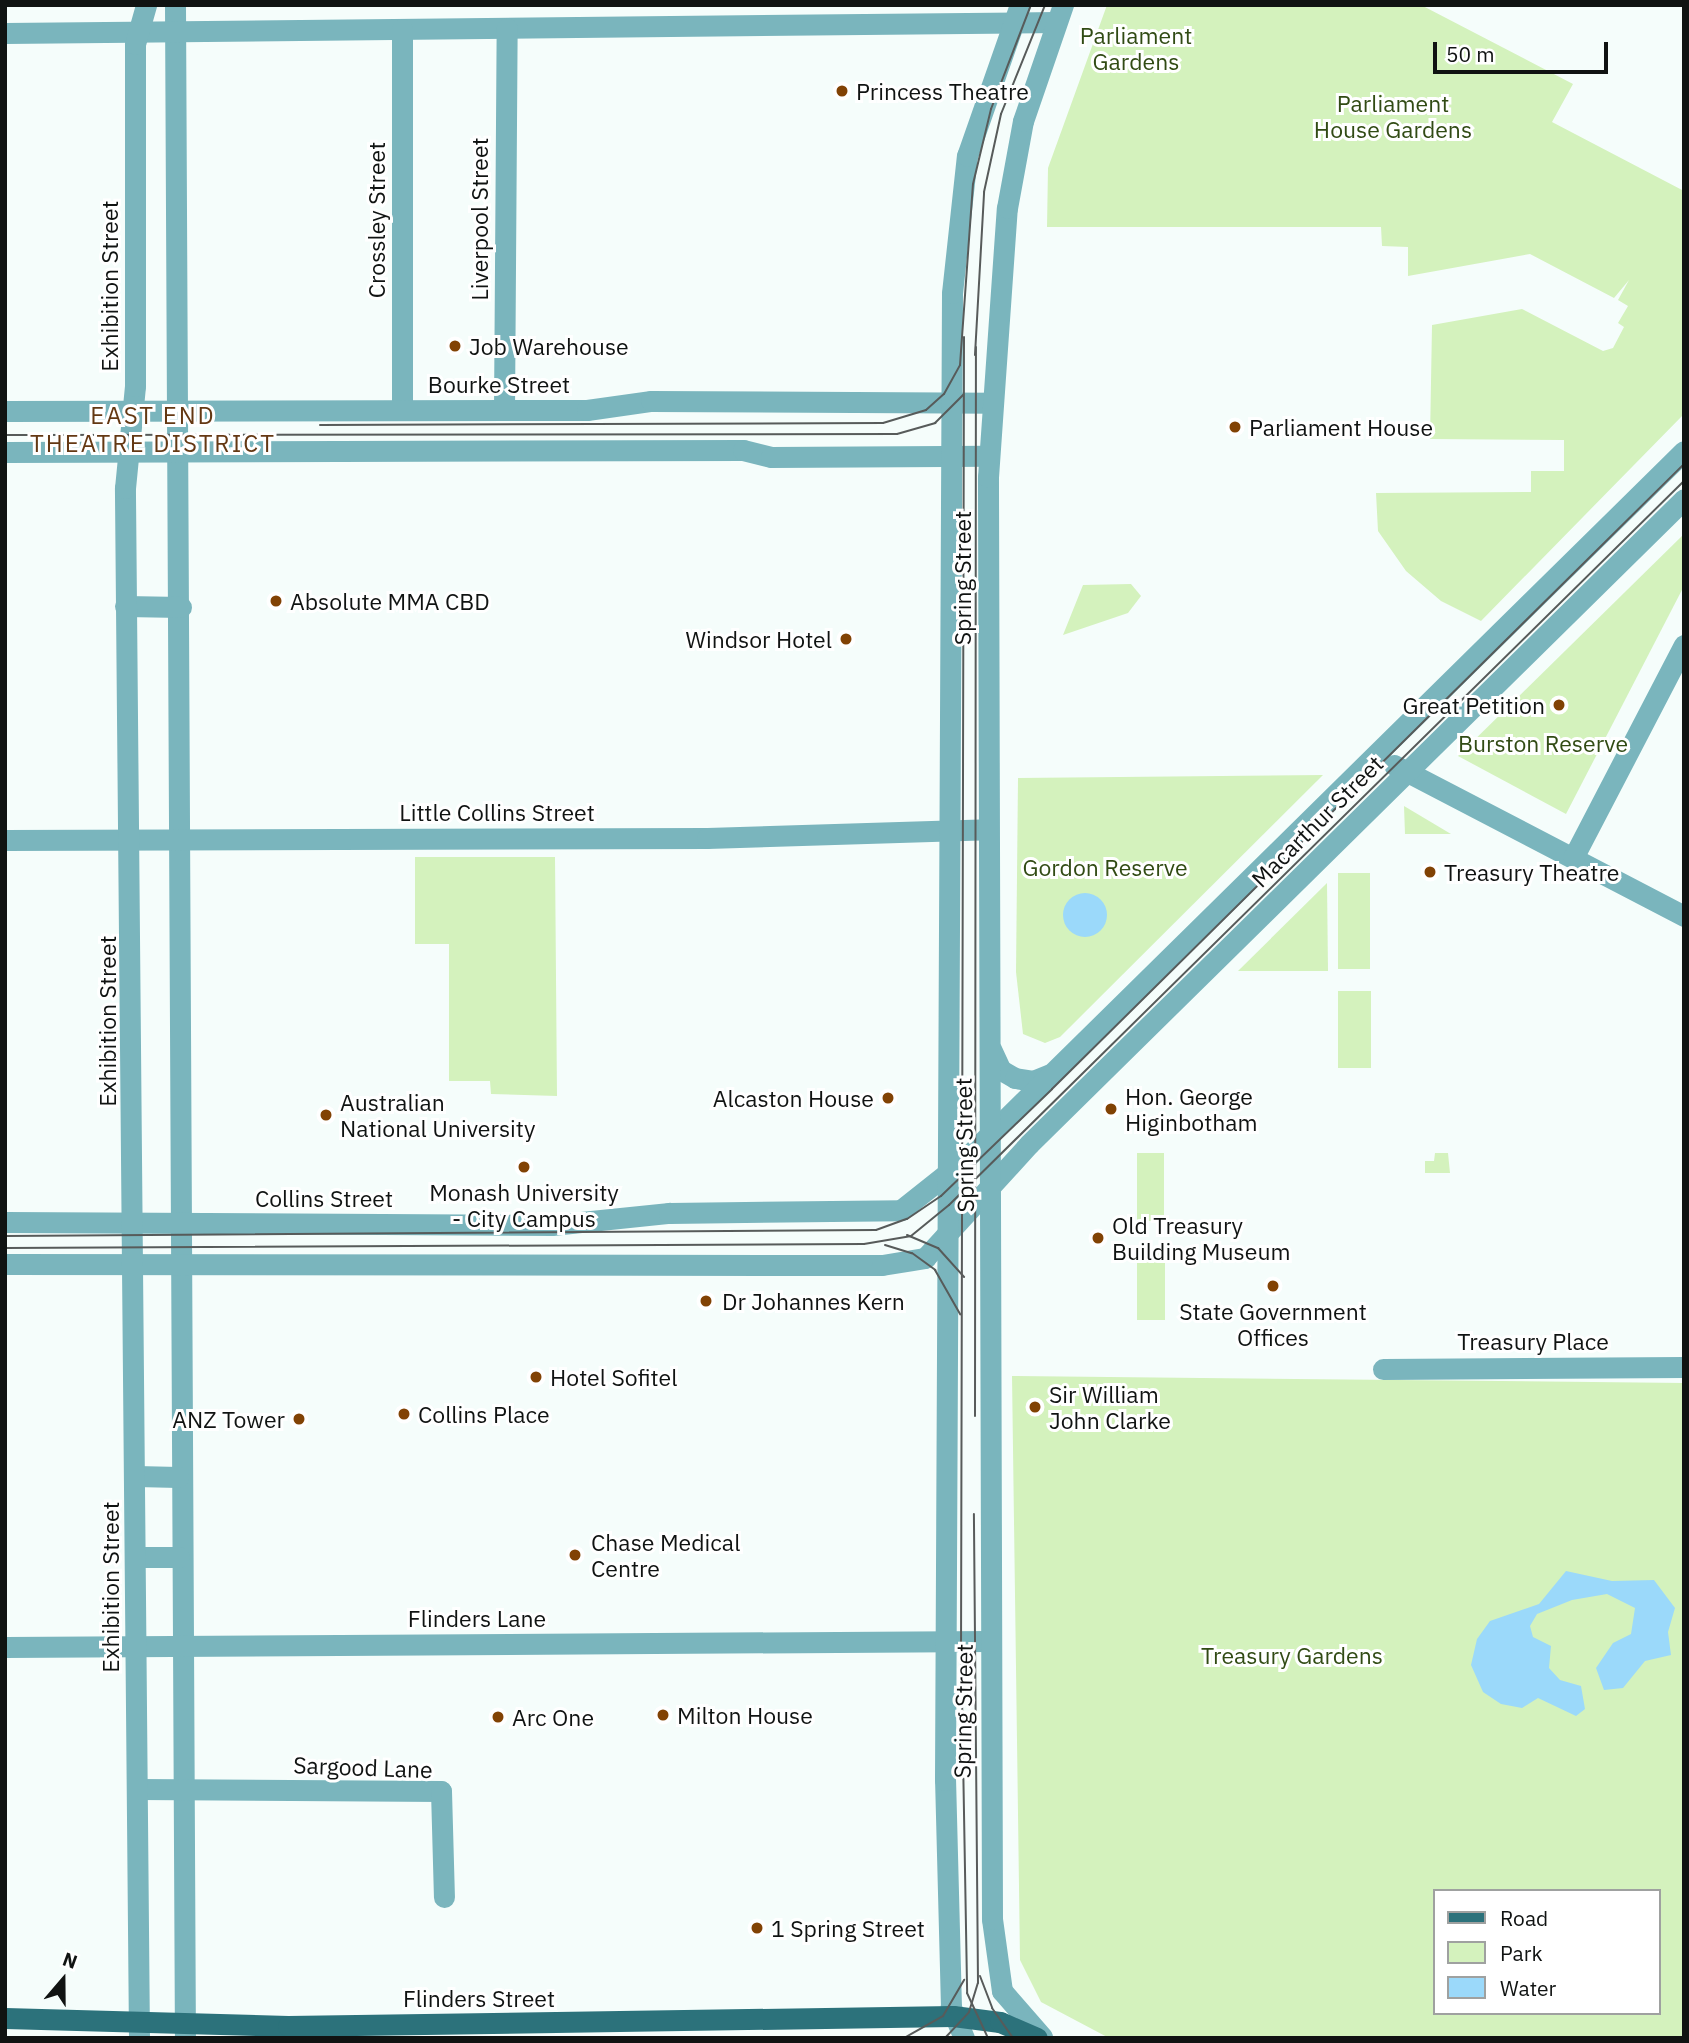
<!DOCTYPE html>
<html>
<head>
<meta charset="utf-8">
<style>
  body { margin:0 }
  #map { position:relative; width:1689px; height:2043px; overflow:hidden; background:#f5fdfb; font-family:"IBM Plex Sans",sans-serif }
  div>[style] { position:absolute }
  .green>* { inset:0; background:#d4f2bd; transform-origin:0 0 }
  .water>* { inset:0; background:#9bd9fa }
  .round { border-radius:50% }
  .minor>* { height:21px; margin:-10.5px; padding:0 10.5px; transform-origin:10.5px; border-radius:10.5px; background:#7ab5bd }
  .major>* { height:21px; margin:-10.5px; padding:0 10.5px; transform-origin:10.5px; border-radius:10.5px; background:#2c727b }
  .tram>* { height:2px; margin:-1px; padding:0 1px; transform-origin:1px; border-radius:1px; background:#575b5a }
  .dots>* { width:19px; height:19px; translate:-50% -50%; box-sizing:border-box; border:4px solid #fff; border-radius:50% }
  span { translate:-50% -50%; white-space:nowrap; text-align:center; line-height:1.15; -webkit-text-stroke:6px #fff; paint-order:stroke }
  .park-label { font-size:23px; color:#314b14 }
  .poi-label { font-size:23px; color:#101312 }
  .left { translate:0 -50%; text-align:left }
  .right { translate:-100% -50%; text-align:right }
  .street-label { font-size:23px; color:#101312 }
  .neighbourhood-label { font-size:24px; color:#643813; letter-spacing:2px }
  .frame { position:absolute; inset:0; border:7px solid #101312; pointer-events:none }
  .legend { position:absolute; left:1433px; top:1889px; width:228px; height:126px; box-sizing:border-box; background:#fff; border:2px solid #9fa1a0; margin:0; padding:9px 12px; list-style:none; font-size:21px; color:#101312 }
  .legend li { display:flex; align-items:center; gap:14px; height:35px }
  .legend b { width:35px; border:2px solid #9fa1a0 }
  .north { position:absolute; left:28px; top:1945px; width:70px; height:70px; -webkit-text-stroke:5px #fff; paint-order:stroke; rotate:20deg; font-size:19px; font-weight:700; line-height:28px; text-align:center; color:#101312 }
  .north::after { content:''; display:block; margin:auto; width:24px; height:32px; background:#101312; clip-path:polygon(50% 0,100% 100%,50% 72%,0 100%) }
  .scale { position:absolute; left:1433px; top:42px; width:175px; height:32px; box-sizing:border-box; border:4px solid #101312; border-top:0; padding-left:9px; font-size:21px; line-height:24px; white-space:nowrap; color:#101312; -webkit-text-stroke:5px #fff; paint-order:stroke }
</style>
</head>
<body>
<div id="map">
  <div class="green">
    <i style="clip-path:polygon(1107px 5px,1421px 5px,1573px 84px,1552px 122px,1684px 191px,1684px 414px,1481px 621px,1441px 601px,1406px 571px,1378px 531px,1376px 493px,1531px 492px,1531px 471px,1564px 471px,1564px 440px,1430px 439px,1432px 325px,1522px 309px,1603px 351px,1613px 348px,1624px 327px,1618px 323px,1628px 306px,1618px 300px,1629px 280px,1614px 298px,1530px 254px,1408px 276px,1408px 247px,1382px 246px,1381px 227px,1047px 227px,1048px 168px)"></i>
    <i style="clip-path:polygon(1684px 534px,1684px 586px,1566px 814px,1458px 756px)"></i>
    <i style="clip-path:polygon(1131px 584px,1141px 596px,1128px 613px,1063px 635px,1083px 585px)"></i>
    <i style="clip-path:polygon(1323px 775px,1060px 1037px,1045px 1043px,1023px 1034px,1016px 972px,1018px 778px)"></i>
    <i style="clip-path:polygon(1404px 806px,1451px 834px,1405px 834px)"></i>
    <i style="clip-path:polygon(415px 857px,555px 857px,557px 1096px,491px 1094px,490px 1081px,449px 1081px,449px 944px,415px 944px)"></i>
    <i style="left:1370px;top:873px;width:96px;height:32px;rotate:90deg"></i>
    <i style="clip-path:polygon(1327px 883px,1328px 971px,1238px 971px)"></i>
    <i style="left:1338px;top:991px;width:33px;height:77px"></i>
    <i style="left:1137px;top:1153px;width:27px;height:68px"></i>
    <i style="clip-path:polygon(1435px 1153px,1448px 1153px,1450px 1173px,1425px 1173px,1425px 1161px,1434px 1161px)"></i>
    <i style="left:1137px;top:1253px;width:28px;height:67px"></i>
    <i style="clip-path:polygon(evenodd,1012px 1376px,1684px 1383px,1684px 2038px,1109px 2038px,1041px 2002px,1020px 1960px,1012px 1376px,1435px 1891px,1659px 1891px,1659px 2013px,1435px 2013px,1435px 1891px)"></i>
  </div>
  <div class="water">
    <i class="round" style="left:1063px;top:893px;width:44px;height:44px"></i>
    <i style="clip-path:polygon(1566px 1571px,1612px 1581px,1654px 1580px,1675px 1608px,1668px 1632px,1671px 1655px,1645px 1661px,1623px 1688px,1604px 1690px,1596px 1668px,1613px 1643px,1631px 1634px,1635px 1608px,1607px 1594px,1572px 1600px,1537px 1614px,1530px 1626px,1533px 1637px,1551px 1646px,1549px 1668px,1560px 1680px,1581px 1686px,1585px 1709px,1576px 1716px,1538px 1698px,1522px 1708px,1501px 1704px,1483px 1692px,1471px 1665px,1477px 1639px,1490px 1621px,1539px 1604px)"></i>
  </div>
  <div class="minor">
    <i style="left:175px;top:5px;width:2033px;rotate:89.72deg"></i>
    <i style="left:5px;top:33px;width:1051px;rotate:-0.6deg"></i>
    <i style="left:402px;top:410px;width:381px;rotate:-90deg"></i>
    <i style="left:504px;top:410px;width:382px;rotate:-89.6deg"></i>
    <i style="left:5px;top:411px;width:582px;rotate:-0.1deg"></i>
    <i style="left:587px;top:410px;width:65px;rotate:-8deg"></i>
    <i style="left:651px;top:401px;width:342px;rotate:0.3deg"></i>
    <i style="left:5px;top:452px;width:738px;rotate:-0.16deg"></i>
    <i style="left:743px;top:450px;width:29px;rotate:14deg"></i>
    <i style="left:771px;top:457px;width:218px;rotate:-0.3deg"></i>
    <i style="left:125px;top:606px;width:56px;rotate:1deg"></i>
    <i style="left:1394px;top:765px;width:327px;rotate:27.5deg"></i>
    <i style="left:5px;top:840px;width:702px;rotate:-0.16deg"></i>
    <i style="left:707px;top:838px;width:281px;rotate:-1.8deg"></i>
    <i style="left:1573px;top:858px;width:240px;rotate:-62.5deg"></i>
    <i style="left:991px;top:1049px;width:23px;rotate:65deg"></i>
    <i style="left:1001px;top:1070px;width:16px;rotate:30deg"></i>
    <i style="left:1015px;top:1078px;width:18px;rotate:9deg"></i>
    <i style="left:1033px;top:1081px;width:18px;rotate:-22deg"></i>
    <i style="left:5px;top:1222px;width:547px;rotate:0.31deg"></i>
    <i style="left:552px;top:1225px;width:118px;rotate:-5.9deg"></i>
    <i style="left:669px;top:1213px;width:232px;rotate:-0.7deg"></i>
    <i style="left:901px;top:1210px;width:80px;rotate:-38.4deg"></i>
    <i style="left:964px;top:1160px;width:1010px;rotate:-44.56deg"></i>
    <i style="left:5px;top:1264px;width:877px;rotate:0.07deg"></i>
    <i style="left:882px;top:1265px;width:44px;rotate:-9.2deg"></i>
    <i style="left:925px;top:1258px;width:154px;rotate:-47.6deg"></i>
    <i style="left:1029px;top:1144px;width:919px;rotate:-44.56deg"></i>
    <i style="left:1383px;top:1369px;width:301px;rotate:-0.4deg"></i>
    <i style="left:136px;top:1476px;width:42px;rotate:1.4deg"></i>
    <i style="left:138px;top:1557px;width:41px"></i>
    <i style="left:5px;top:1647px;width:985px;rotate:-0.35deg"></i>
    <i style="left:138px;top:1789px;width:303px;rotate:0.4deg"></i>
    <i style="left:441px;top:1791px;width:106px;rotate:88.4deg"></i>
    <i style="left:1042px;top:2037px;width:61px;rotate:-131deg"></i>
    <i style="left:1002px;top:1991px;width:73px;rotate:-97.9deg"></i>
    <i style="left:992px;top:1919px;width:1442px;rotate:-90.16deg"></i>
    <i style="left:988px;top:477px;width:270px;rotate:-86deg"></i>
    <i style="left:1007px;top:208px;width:88px;rotate:-79.6deg"></i>
    <i style="left:1023px;top:121px;width:123px;rotate:-71deg"></i>
    <i style="left:139px;top:2038px;width:1550px;rotate:-90.52deg"></i>
    <i style="left:125px;top:488px;width:102px;rotate:-84.4deg"></i>
    <i style="left:135px;top:386px;width:342px;rotate:-90deg"></i>
    <i style="left:135px;top:44px;width:41px;rotate:-74.2deg"></i>
    <i style="left:964px;top:2038px;width:34px;rotate:-113deg"></i>
    <i style="left:951px;top:2007px;width:227px;rotate:-91.5deg"></i>
    <i style="left:945px;top:1780px;width:1487px;rotate:-89.73deg"></i>
    <i style="left:952px;top:293px;width:138px;rotate:-83.8deg"></i>
    <i style="left:967px;top:156px;width:160px;rotate:-70.7deg"></i>
  </div>
  <div class="major">
    <i style="left:5px;top:2018px;width:283px;rotate:1.6deg"></i>
    <i style="left:288px;top:2026px;width:665px;rotate:-0.86deg"></i>
    <i style="left:953px;top:2016px;width:47px;rotate:7.3deg"></i>
    <i style="left:1000px;top:2022px;width:40px;rotate:23.4deg"></i>
  </div>
  <div class="tram">
    <i style="left:964px;top:337px;width:1304px;rotate:90.13deg"></i>
    <i style="left:961px;top:1641px;width:352px;rotate:89deg"></i>
    <i style="left:967px;top:1993px;width:50px;rotate:65deg"></i>
    <i style="left:975px;top:355px;width:163px;rotate:-86.8deg"></i>
    <i style="left:984px;top:192px;width:80px;rotate:-77.7deg"></i>
    <i style="left:1001px;top:114px;width:118px;rotate:-68deg"></i>
    <i style="left:320px;top:425px;width:563px;rotate:-0.2deg"></i>
    <i style="left:883px;top:423px;width:45px;rotate:-16.8deg"></i>
    <i style="left:926px;top:410px;width:24px;rotate:-42deg"></i>
    <i style="left:944px;top:394px;width:33px;rotate:-61deg"></i>
    <i style="left:960px;top:365px;width:181px;rotate:-85.9deg"></i>
    <i style="left:973px;top:184px;width:77px;rotate:-76.5deg"></i>
    <i style="left:991px;top:109px;width:111px;rotate:-69deg"></i>
    <i style="left:5px;top:435px;width:892px;rotate:-0.06deg"></i>
    <i style="left:897px;top:434px;width:40px;rotate:-16deg"></i>
    <i style="left:935px;top:423px;width:40px;rotate:-45deg"></i>
    <i style="left:907px;top:1235px;width:34px;rotate:23deg"></i>
    <i style="left:938px;top:1248px;width:39px;rotate:48deg"></i>
    <i style="left:5px;top:1236px;width:871px;rotate:-0.39deg"></i>
    <i style="left:876px;top:1230px;width:33px;rotate:-20deg"></i>
    <i style="left:907px;top:1219px;width:41px;rotate:-34.1deg"></i>
    <i style="left:941px;top:1196px;width:154px;rotate:-43.9deg"></i>
    <i style="left:1052px;top:1089px;width:889px;rotate:-44.68deg"></i>
    <i style="left:885px;top:1245px;width:28px;rotate:17deg"></i>
    <i style="left:912px;top:1253px;width:29px;rotate:36deg"></i>
    <i style="left:935px;top:1270px;width:51px;rotate:60.4deg"></i>
    <i style="left:5px;top:1248px;width:859px;rotate:-0.27deg"></i>
    <i style="left:864px;top:1244px;width:48px;rotate:-9.7deg"></i>
    <i style="left:911px;top:1236px;width:49px;rotate:-39.2deg"></i>
    <i style="left:949px;top:1205px;width:1032px;rotate:-44.57deg"></i>
    <i style="left:975px;top:1416px;width:1069px;rotate:-89.95deg"></i>
    <i style="left:980px;top:1976px;width:34px;rotate:69deg"></i>
    <i style="left:992px;top:2008px;width:37px;rotate:55deg"></i>
    <i style="left:904px;top:2038px;width:45px;rotate:-29.4deg"></i>
    <i style="left:943px;top:2016px;width:42px;rotate:-59.7deg"></i>
    <i style="left:945px;top:2038px;width:35px;rotate:-47deg"></i>
    <i style="left:969px;top:2012px;width:30px;rotate:-73deg"></i>
    <i style="left:978px;top:1983px;width:469px;rotate:-90.5deg"></i>
  </div>
  <div class="dots">
    <i style="left:842px;top:91px;background:#814204"></i>
    <i style="left:455px;top:346px;background:#814204"></i>
    <i style="left:1235px;top:427px;background:#814204"></i>
    <i style="left:276px;top:601px;background:#814204"></i>
    <i style="left:846px;top:639px;background:#814204"></i>
    <i style="left:1559px;top:705px;background:#814204"></i>
    <i style="left:1430px;top:872px;background:#814204"></i>
    <i style="left:888px;top:1098px;background:#814204"></i>
    <i style="left:1111px;top:1109px;background:#814204"></i>
    <i style="left:326px;top:1115px;background:#814204"></i>
    <i style="left:524px;top:1167px;background:#814204"></i>
    <i style="left:1098px;top:1238px;background:#814204"></i>
    <i style="left:1273px;top:1286px;background:#814204"></i>
    <i style="left:706px;top:1301px;background:#814204"></i>
    <i style="left:536px;top:1377px;background:#814204"></i>
    <i style="left:1035px;top:1407px;background:#814204"></i>
    <i style="left:404px;top:1414px;background:#814204"></i>
    <i style="left:299px;top:1419px;background:#814204"></i>
    <i style="left:575px;top:1555px;background:#814204"></i>
    <i style="left:663px;top:1715px;background:#814204"></i>
    <i style="left:498px;top:1717px;background:#814204"></i>
    <i style="left:757px;top:1928px;background:#814204"></i>
  </div>
  <div class="park-label">
    <span style="left:1136px;top:48px">Parliament<br>Gardens</span>
    <span style="left:1393px;top:116px">Parliament<br>House Gardens</span>
    <span style="left:1543px;top:743px">Burston Reserve</span>
    <span style="left:1105px;top:867px">Gordon Reserve</span>
    <span style="left:1292px;top:1655px">Treasury Gardens</span>
  </div>
  <div class="poi-label">
    <span class="left" style="left:856px;top:91px">Princess Theatre</span>
    <span class="left" style="left:469px;top:346px">Job Warehouse</span>
    <span class="left" style="left:1249px;top:427px">Parliament House</span>
    <span class="left" style="left:290px;top:601px">Absolute MMA CBD</span>
    <span class="right" style="left:832px;top:639px">Windsor Hotel</span>
    <span class="right" style="left:1545px;top:705px">Great Petition</span>
    <span class="left" style="left:1444px;top:872px">Treasury Theatre</span>
    <span class="left" style="left:1125px;top:1109px">Hon. George<br>Higinbotham</span>
    <span class="right" style="left:874px;top:1098px">Alcaston House</span>
    <span class="left" style="left:340px;top:1115px">Australian<br>National University</span>
    <span style="left:524px;top:1205px">Monash University<br>- City Campus</span>
    <span class="left" style="left:1112px;top:1238px">Old Treasury<br>Building Museum</span>
    <span class="left" style="left:722px;top:1301px">Dr Johannes Kern</span>
    <span style="left:1273px;top:1324px">State Government<br>Offices</span>
    <span class="left" style="left:550px;top:1377px">Hotel Sofitel</span>
    <span class="left" style="left:1049px;top:1407px">Sir William<br>John Clarke</span>
    <span class="left" style="left:418px;top:1414px">Collins Place</span>
    <span class="right" style="left:285px;top:1419px">ANZ Tower</span>
    <span class="left" style="left:591px;top:1555px">Chase Medical<br>Centre</span>
    <span class="left" style="left:677px;top:1715px">Milton House</span>
    <span class="left" style="left:512px;top:1717px">Arc One</span>
    <span class="left" style="left:771px;top:1928px">1 Spring Street</span>
  </div>
  <div class="street-label">
    <span style="left:479px;top:219px;rotate:-90deg">Liverpool Street</span>
    <span style="left:376px;top:220px;rotate:-90deg">Crossley Street</span>
    <span style="left:109px;top:286px;rotate:-90deg">Exhibition Street</span>
    <span style="left:499px;top:384px">Bourke Street</span>
    <span style="left:962px;top:578px;rotate:-90deg">Spring Street</span>
    <span style="left:497px;top:812px">Little Collins Street</span>
    <span style="left:1317px;top:821px;rotate:-45deg">Macarthur Street</span>
    <span style="left:107px;top:1021px;rotate:-90deg">Exhibition Street</span>
    <span style="left:964px;top:1145px;rotate:-91deg">Spring Street</span>
    <span style="left:324px;top:1198px">Collins Street</span>
    <span style="left:1533px;top:1341px">Treasury Place</span>
    <span style="left:110px;top:1587px;rotate:-90deg">Exhibition Street</span>
    <span style="left:477px;top:1618px">Flinders Lane</span>
    <span style="left:963px;top:1711px;rotate:-89deg">Spring Street</span>
    <span style="left:363px;top:1767px;rotate:2deg">Sargood Lane</span>
    <span style="left:479px;top:1998px">Flinders Street</span>
  </div>
  <div class="neighbourhood-label">
    <span style="left:153px;top:430px">EAST END<br>THEATRE DISTRICT</span>
  </div>
  <div class="frame"></div>
  <ul class="legend">
  <li><b style="height:9px;background:#2c727b"></b>Road</li>
  <li><b style="height:19px;background:#d4f2bd"></b>Park</li>
  <li><b style="height:19px;background:#9bd9fa"></b>Water</li>
  </ul>
  <div class="north">N</div>
  <div class="scale">50 m</div>
</div>
</body>
</html>
